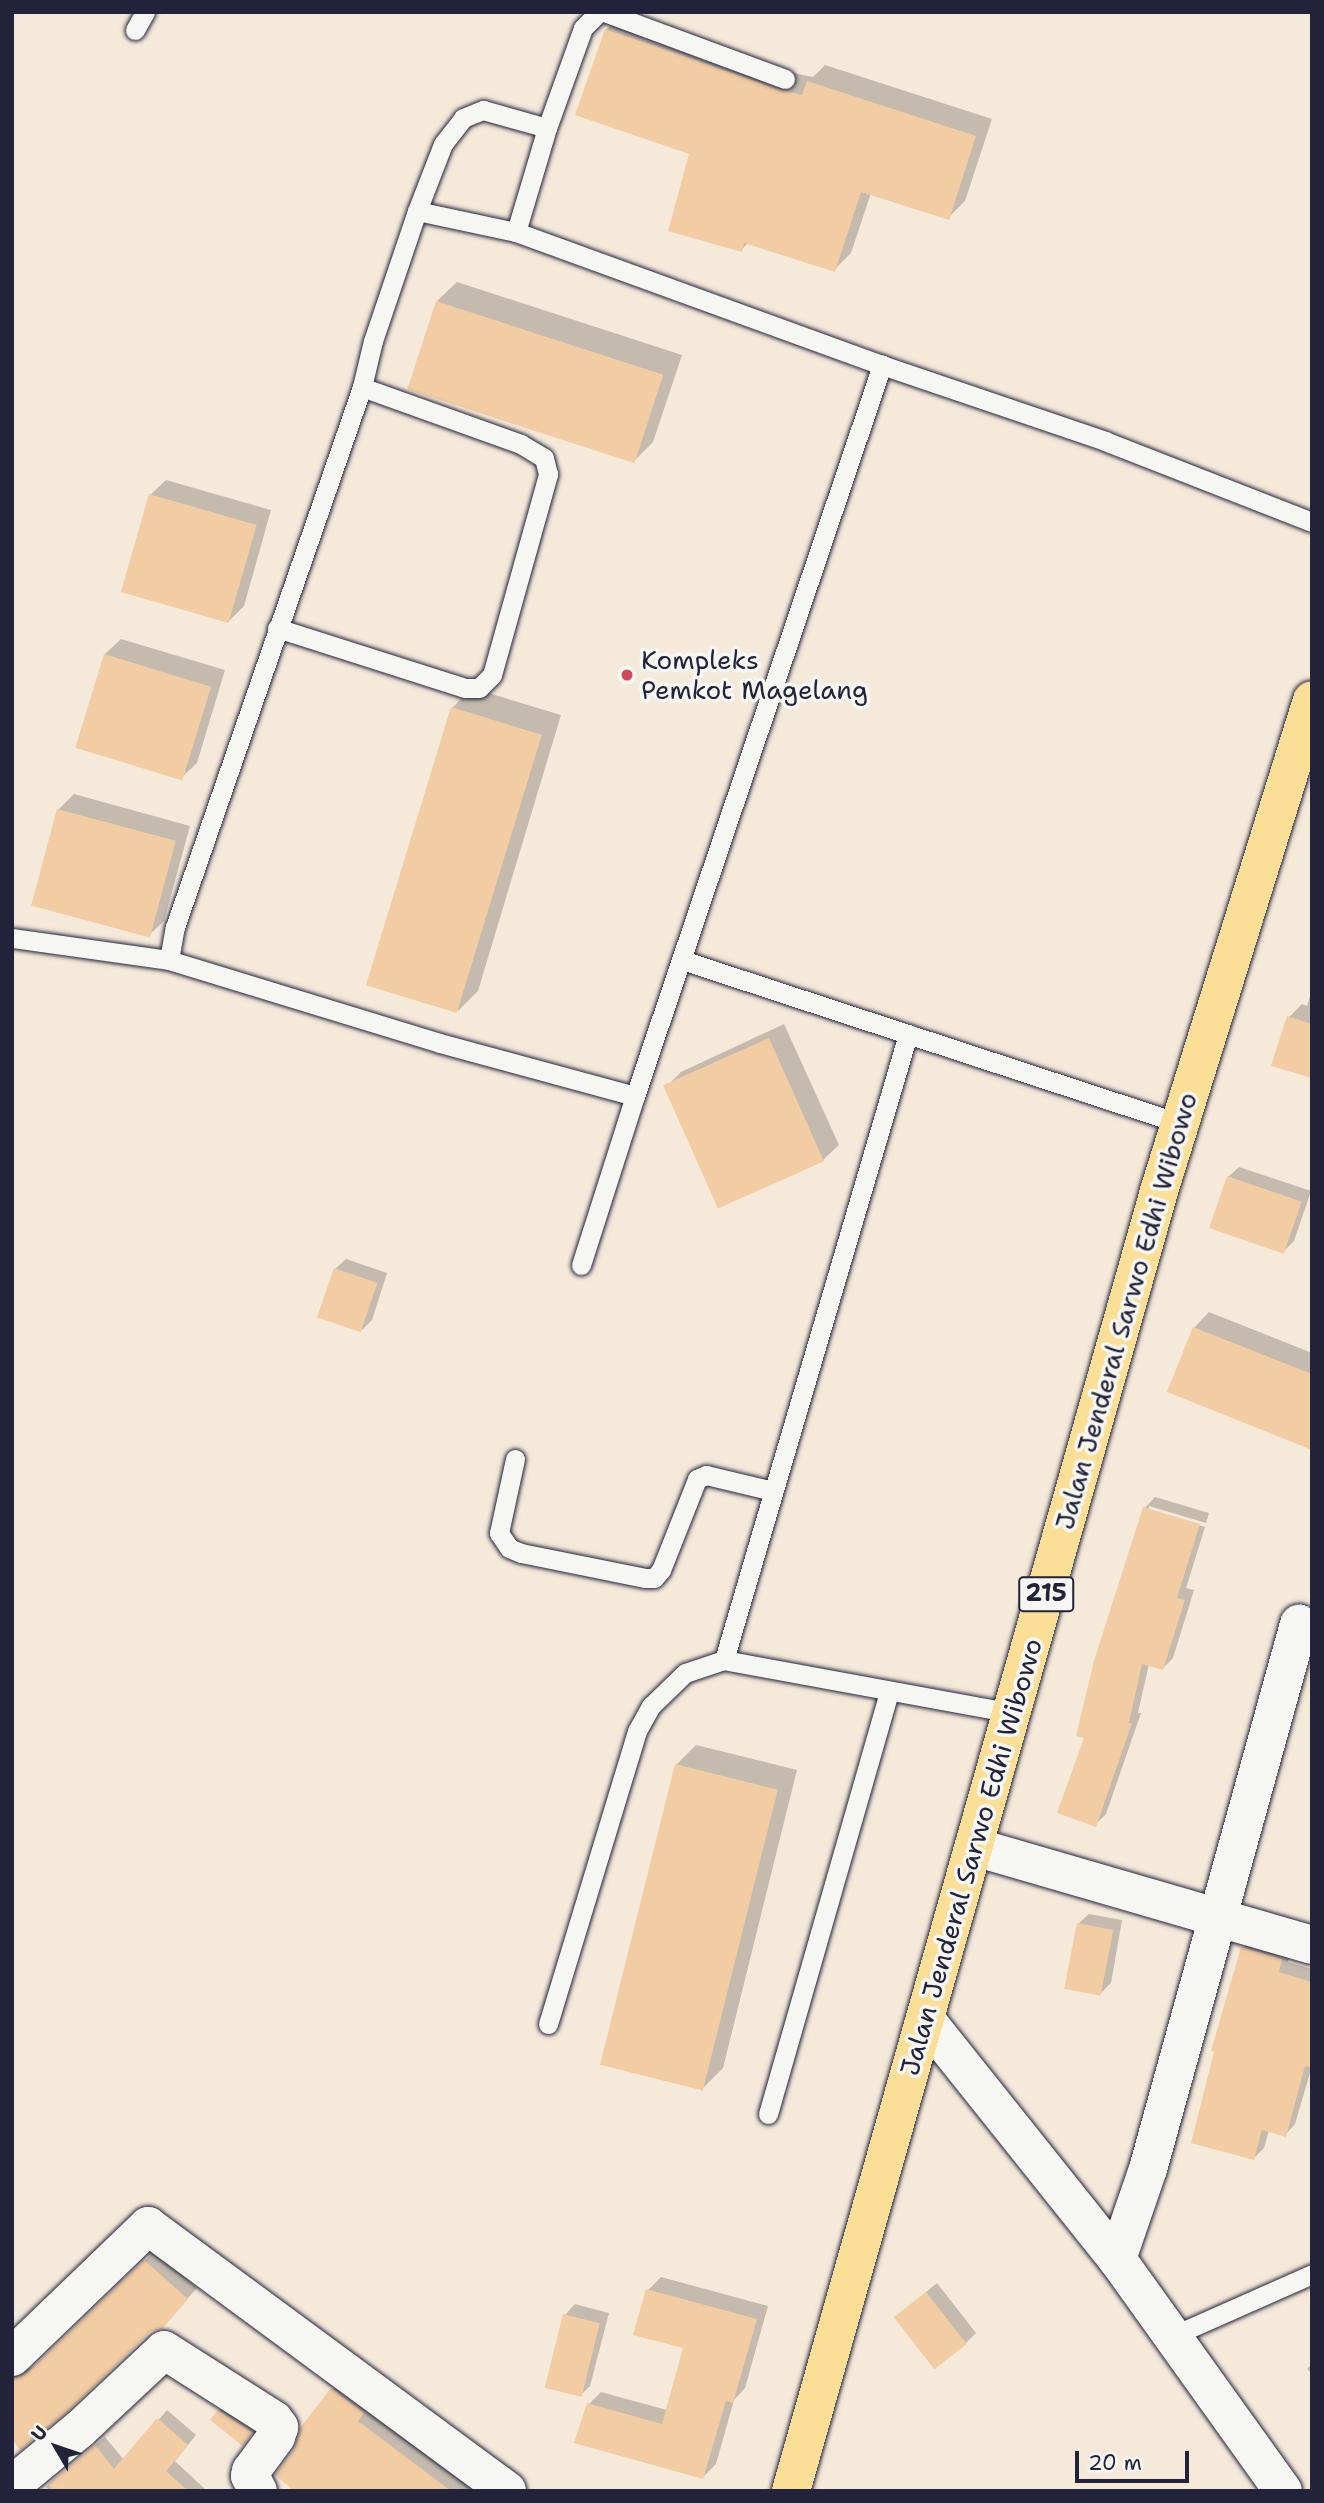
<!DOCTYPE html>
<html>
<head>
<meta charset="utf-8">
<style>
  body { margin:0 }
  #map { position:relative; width:1324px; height:2503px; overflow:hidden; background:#f5e9da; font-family:"Shantell Sans",sans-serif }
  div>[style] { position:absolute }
  .shadow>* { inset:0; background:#0003 }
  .building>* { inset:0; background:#f2cca2; transform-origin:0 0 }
  .roads { filter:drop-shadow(0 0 2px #22223b) drop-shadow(0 0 2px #22223b) }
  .service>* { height:19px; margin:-9.5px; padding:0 9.5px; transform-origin:9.5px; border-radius:9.5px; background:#f6f6f2 }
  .minor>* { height:38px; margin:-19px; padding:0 19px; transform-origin:19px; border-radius:19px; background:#f6f6f2 }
  .primary>* { height:38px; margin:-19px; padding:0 19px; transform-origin:19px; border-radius:19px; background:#fbdf96 }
  .dots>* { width:19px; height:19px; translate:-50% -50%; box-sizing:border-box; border:4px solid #f6f6f2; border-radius:50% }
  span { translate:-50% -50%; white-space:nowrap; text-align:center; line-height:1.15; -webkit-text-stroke:7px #f6f6f2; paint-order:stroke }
  .shield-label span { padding:2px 5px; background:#f6f6f2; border:2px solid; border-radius:5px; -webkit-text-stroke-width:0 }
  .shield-label { font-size:24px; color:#22223b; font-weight:700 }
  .poi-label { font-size:26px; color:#22223b }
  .left { translate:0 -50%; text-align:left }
  .street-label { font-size:26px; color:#22223b }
  .frame { position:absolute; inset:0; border:14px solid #22223b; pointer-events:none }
  .north { position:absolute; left:21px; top:2412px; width:70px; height:70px; -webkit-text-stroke:5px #f6f6f2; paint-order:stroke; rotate:309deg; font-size:19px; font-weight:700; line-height:28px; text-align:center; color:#22223b }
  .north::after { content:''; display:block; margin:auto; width:24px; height:32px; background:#22223b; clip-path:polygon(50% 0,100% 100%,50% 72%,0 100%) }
  .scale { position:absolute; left:1075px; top:2451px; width:114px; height:32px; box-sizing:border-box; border:4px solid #22223b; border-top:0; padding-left:9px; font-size:21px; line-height:24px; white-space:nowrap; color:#22223b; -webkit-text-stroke:5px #f6f6f2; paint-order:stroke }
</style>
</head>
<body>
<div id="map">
  <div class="shadow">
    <i style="clip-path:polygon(623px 13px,798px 74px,813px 77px,825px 65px,992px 119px,965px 201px,948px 218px,871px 193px,851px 253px,834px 270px,748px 243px,741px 250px,692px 153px,606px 30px)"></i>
    <i style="clip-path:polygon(457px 282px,682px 355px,653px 442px,634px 461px,437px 301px)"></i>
    <i style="clip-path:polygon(166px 480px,271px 510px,244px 606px,229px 621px,150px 495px)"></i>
    <i style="clip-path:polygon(121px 639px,225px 670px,197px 763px,181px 778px,105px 654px)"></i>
    <i style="clip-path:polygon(472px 688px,561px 715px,478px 991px,458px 1011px,452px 708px)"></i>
    <i style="clip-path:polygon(74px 794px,190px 826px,164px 921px,148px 936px,32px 904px,59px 809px)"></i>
    <i style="clip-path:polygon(1312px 990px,1312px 1077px,1289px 1017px,1302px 1004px,1307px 1006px)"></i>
    <i style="clip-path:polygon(784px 1024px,839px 1145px,823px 1160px,666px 1087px,681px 1072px)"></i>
    <i style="clip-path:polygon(1239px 1167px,1311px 1191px,1294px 1241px,1284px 1251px,1228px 1177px)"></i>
    <i style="clip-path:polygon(346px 1259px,387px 1273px,372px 1320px,362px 1330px,335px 1269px)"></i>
    <i style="clip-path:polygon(1209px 1312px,1312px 1353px,1312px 1445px,1194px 1328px)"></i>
    <i style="clip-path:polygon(1155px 1497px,1209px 1513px,1206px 1523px,1149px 1506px,1149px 1510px,1205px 1527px,1186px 1588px,1194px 1590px,1173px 1658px,1163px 1668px,1149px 1664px,1138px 1713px,1141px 1713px,1106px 1814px,1095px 1825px,1086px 1736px,1145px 1508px)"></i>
    <i style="clip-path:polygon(696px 1745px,797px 1770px,723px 2068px,703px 2088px,676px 1765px)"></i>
    <i style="clip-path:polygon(1089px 1914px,1122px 1920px,1111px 1983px,1101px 1993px,1078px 1924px)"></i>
    <i style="clip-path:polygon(1253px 1938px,1292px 1949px,1288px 1962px,1312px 1969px,1312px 2066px,1295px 2124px,1285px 2135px,1269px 2130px,1264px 2148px,1254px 2158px,1243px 1948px)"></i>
    <i style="clip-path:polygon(155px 2251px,197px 2288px,168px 2320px,150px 2329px,12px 2437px,12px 2371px,16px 2368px,28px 2369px,39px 2363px)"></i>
    <i style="clip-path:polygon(661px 2277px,768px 2306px,745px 2388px,734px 2400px,716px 2464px,703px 2477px,589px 2404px,601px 2392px,667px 2410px,685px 2347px,648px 2290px)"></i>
    <i style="clip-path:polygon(937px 2283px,976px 2333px,966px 2343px,896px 2317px)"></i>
    <i style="clip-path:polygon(575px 2304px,609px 2313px,590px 2386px,580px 2396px,565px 2315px)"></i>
    <i style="clip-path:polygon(1312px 2364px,1312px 2374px,1307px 2369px)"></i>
    <i style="clip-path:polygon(346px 2376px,484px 2491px,323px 2491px,295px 2450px,332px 2390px)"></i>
    <i style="clip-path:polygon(229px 2401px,261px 2421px,242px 2443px,219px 2411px)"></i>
    <i style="clip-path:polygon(167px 2410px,196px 2435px,175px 2461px,207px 2491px,50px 2491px,46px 2487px,105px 2437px,124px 2460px)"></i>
  </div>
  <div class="building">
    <i style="clip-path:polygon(605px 29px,781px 90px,802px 95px,807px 81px,976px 136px,949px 220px,861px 192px,835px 272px,744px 243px,742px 252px,668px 231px,689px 154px,575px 115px)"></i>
    <i style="left:436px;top:301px;width:239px;height:93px;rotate:18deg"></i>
    <i style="left:149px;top:494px;width:112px;height:102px;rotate:16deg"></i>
    <i style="left:104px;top:654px;width:112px;height:98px;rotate:17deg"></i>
    <i style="left:451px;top:707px;width:95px;height:291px;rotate:17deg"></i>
    <i style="left:57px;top:809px;width:123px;height:100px;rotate:15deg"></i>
    <i style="clip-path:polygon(1287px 1016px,1312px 1024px,1312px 1078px,1271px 1066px)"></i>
    <i style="left:769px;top:1038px;width:135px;height:116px;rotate:66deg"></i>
    <i style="left:1227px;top:1176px;width:79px;height:55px;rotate:19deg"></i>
    <i style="left:334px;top:1268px;width:46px;height:52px;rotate:19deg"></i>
    <i style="clip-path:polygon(1193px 1327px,1312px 1374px,1312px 1450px,1167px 1392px)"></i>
    <i style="clip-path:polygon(1143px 1507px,1200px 1524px,1177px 1598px,1185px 1600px,1163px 1670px,1142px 1664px,1129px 1723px,1132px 1723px,1096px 1827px,1057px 1813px,1084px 1738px,1076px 1736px,1094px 1661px)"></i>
    <i style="left:675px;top:1764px;width:106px;height:310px;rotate:14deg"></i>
    <i style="left:1077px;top:1923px;width:37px;height:67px;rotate:11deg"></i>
    <i style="clip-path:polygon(1241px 1947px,1282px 1959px,1279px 1972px,1312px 1982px,1312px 2068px,1305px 2066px,1286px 2137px,1262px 2130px,1254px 2160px,1191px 2143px,1214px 2052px,1211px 2051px)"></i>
    <i style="clip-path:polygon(144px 2260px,188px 2299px,162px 2329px,151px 2331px,66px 2413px,20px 2450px,12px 2439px,12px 2378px,27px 2373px)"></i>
    <i style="clip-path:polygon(646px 2289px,757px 2319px,733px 2403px,726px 2401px,703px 2479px,574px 2443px,587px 2403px,662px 2424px,683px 2348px,633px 2335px)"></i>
    <i style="left:926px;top:2292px;width:66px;height:41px;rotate:52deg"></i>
    <i style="left:563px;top:2314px;width:38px;height:76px;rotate:14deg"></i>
    <i style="clip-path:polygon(331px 2388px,364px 2413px,358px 2421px,451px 2491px,294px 2491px,275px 2475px,294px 2450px,300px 2428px)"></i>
    <i style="clip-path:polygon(218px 2410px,252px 2432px,243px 2446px,210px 2420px)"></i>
    <i style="clip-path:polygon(157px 2418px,188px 2445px,166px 2471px,188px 2491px,53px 2491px,48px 2484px,95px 2445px,114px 2469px)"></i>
  </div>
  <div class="roads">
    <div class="service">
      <i style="left:604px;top:12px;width:193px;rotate:20.3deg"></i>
      <i style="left:135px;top:30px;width:21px;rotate:-61deg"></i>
      <i style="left:417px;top:211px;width:72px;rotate:-68.8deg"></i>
      <i style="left:443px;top:144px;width:33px;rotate:-52deg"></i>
      <i style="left:463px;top:118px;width:22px;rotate:-22deg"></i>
      <i style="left:483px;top:110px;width:66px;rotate:15.7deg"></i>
      <i style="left:516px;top:232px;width:109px;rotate:-73.4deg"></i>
      <i style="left:547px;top:128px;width:106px;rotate:-70.2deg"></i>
      <i style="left:583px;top:28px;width:23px;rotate:-45deg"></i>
      <i style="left:277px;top:628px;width:197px;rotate:17.7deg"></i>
      <i style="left:465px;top:688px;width:14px"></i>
      <i style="left:479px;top:688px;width:18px;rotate:-45deg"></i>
      <i style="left:492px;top:675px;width:209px;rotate:-74.4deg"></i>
      <i style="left:548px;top:474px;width:16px;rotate:-104deg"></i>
      <i style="left:544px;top:458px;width:27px;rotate:-149deg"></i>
      <i style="left:521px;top:444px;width:169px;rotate:-160.3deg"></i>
      <i style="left:12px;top:938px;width:159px;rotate:8deg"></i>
      <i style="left:682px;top:960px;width:523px;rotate:18.16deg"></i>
      <i style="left:908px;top:1034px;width:652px;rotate:106.38deg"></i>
      <i style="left:724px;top:1660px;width:293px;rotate:10.4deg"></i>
      <i style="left:635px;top:1096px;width:202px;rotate:-164.8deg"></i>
      <i style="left:440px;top:1043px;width:283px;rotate:-163deg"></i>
      <i style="left:169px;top:960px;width:34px;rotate:-80deg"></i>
      <i style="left:175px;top:927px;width:571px;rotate:-70.9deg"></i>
      <i style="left:362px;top:387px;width:47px;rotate:-76.6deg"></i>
      <i style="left:373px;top:341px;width:137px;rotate:-71.3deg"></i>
      <i style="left:417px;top:211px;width:101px;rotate:12deg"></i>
      <i style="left:516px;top:232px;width:389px;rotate:20deg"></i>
      <i style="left:882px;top:365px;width:236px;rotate:18.8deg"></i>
      <i style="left:1105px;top:441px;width:222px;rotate:21.4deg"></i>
      <i style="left:581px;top:1265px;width:177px;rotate:-72.3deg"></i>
      <i style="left:635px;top:1096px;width:772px;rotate:-71.33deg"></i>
      <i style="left:515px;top:1459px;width:76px;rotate:102.2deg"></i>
      <i style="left:499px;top:1533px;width:18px;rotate:56deg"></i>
      <i style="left:509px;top:1548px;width:13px;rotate:23deg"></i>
      <i style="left:521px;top:1553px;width:126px;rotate:11.4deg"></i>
      <i style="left:645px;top:1578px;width:9px"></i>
      <i style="left:654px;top:1578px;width:11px;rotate:-49deg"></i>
      <i style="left:661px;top:1570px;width:98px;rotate:-68.4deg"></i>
      <i style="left:697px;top:1479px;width:10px;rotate:-24deg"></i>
      <i style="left:706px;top:1475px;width:69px;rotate:13.4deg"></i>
      <i style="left:548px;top:2024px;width:306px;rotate:-73.1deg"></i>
      <i style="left:637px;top:1731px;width:29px;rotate:-61deg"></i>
      <i style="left:651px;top:1706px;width:47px;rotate:-44.1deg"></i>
      <i style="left:685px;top:1673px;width:41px;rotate:-18.4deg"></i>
      <i style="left:768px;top:2114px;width:440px;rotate:-74deg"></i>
      <i style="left:1170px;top:2337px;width:155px;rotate:-23.9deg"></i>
    </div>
    <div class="minor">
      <i style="left:975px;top:1847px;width:351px;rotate:16.2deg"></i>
      <i style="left:926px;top:2020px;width:306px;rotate:51.4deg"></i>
      <i style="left:1117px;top:2259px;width:285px;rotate:54.4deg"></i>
      <i style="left:1117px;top:2259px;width:95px;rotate:-71deg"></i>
      <i style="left:1148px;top:2169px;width:566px;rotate:-74.51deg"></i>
      <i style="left:12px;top:2357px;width:189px;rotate:-43.9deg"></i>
      <i style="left:148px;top:2226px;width:446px;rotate:36.4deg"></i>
      <i style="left:12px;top:2485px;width:88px;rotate:-39.5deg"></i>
      <i style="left:80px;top:2429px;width:115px;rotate:-43.2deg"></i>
      <i style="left:164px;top:2350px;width:130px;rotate:32.5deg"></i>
      <i style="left:274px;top:2420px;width:9px;rotate:54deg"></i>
      <i style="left:279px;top:2427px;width:10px;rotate:107deg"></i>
      <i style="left:276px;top:2437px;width:42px;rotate:126.3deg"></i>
      <i style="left:251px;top:2471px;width:5px;rotate:101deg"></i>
      <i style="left:250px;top:2476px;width:17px;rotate:62deg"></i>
    </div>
    <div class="primary">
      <i style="left:791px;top:2491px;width:1351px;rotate:-74.19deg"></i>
      <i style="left:1159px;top:1191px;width:514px;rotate:-72.69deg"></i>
    </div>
  </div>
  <div class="dots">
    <i style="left:627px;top:675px;background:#d1495b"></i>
  </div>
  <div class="shield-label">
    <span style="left:1046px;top:1594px">215</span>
  </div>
  <div class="poi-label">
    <span class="left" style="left:641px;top:675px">Kompleks<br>Pemkot Magelang</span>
  </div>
  <div class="street-label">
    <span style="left:1126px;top:1311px;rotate:-74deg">Jalan Jenderal Sarwo Edhi Wibowo</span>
    <span style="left:971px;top:1857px;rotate:-74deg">Jalan Jenderal Sarwo Edhi Wibowo</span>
  </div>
  <div class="frame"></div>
  <div class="north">U</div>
  <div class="scale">20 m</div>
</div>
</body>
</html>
